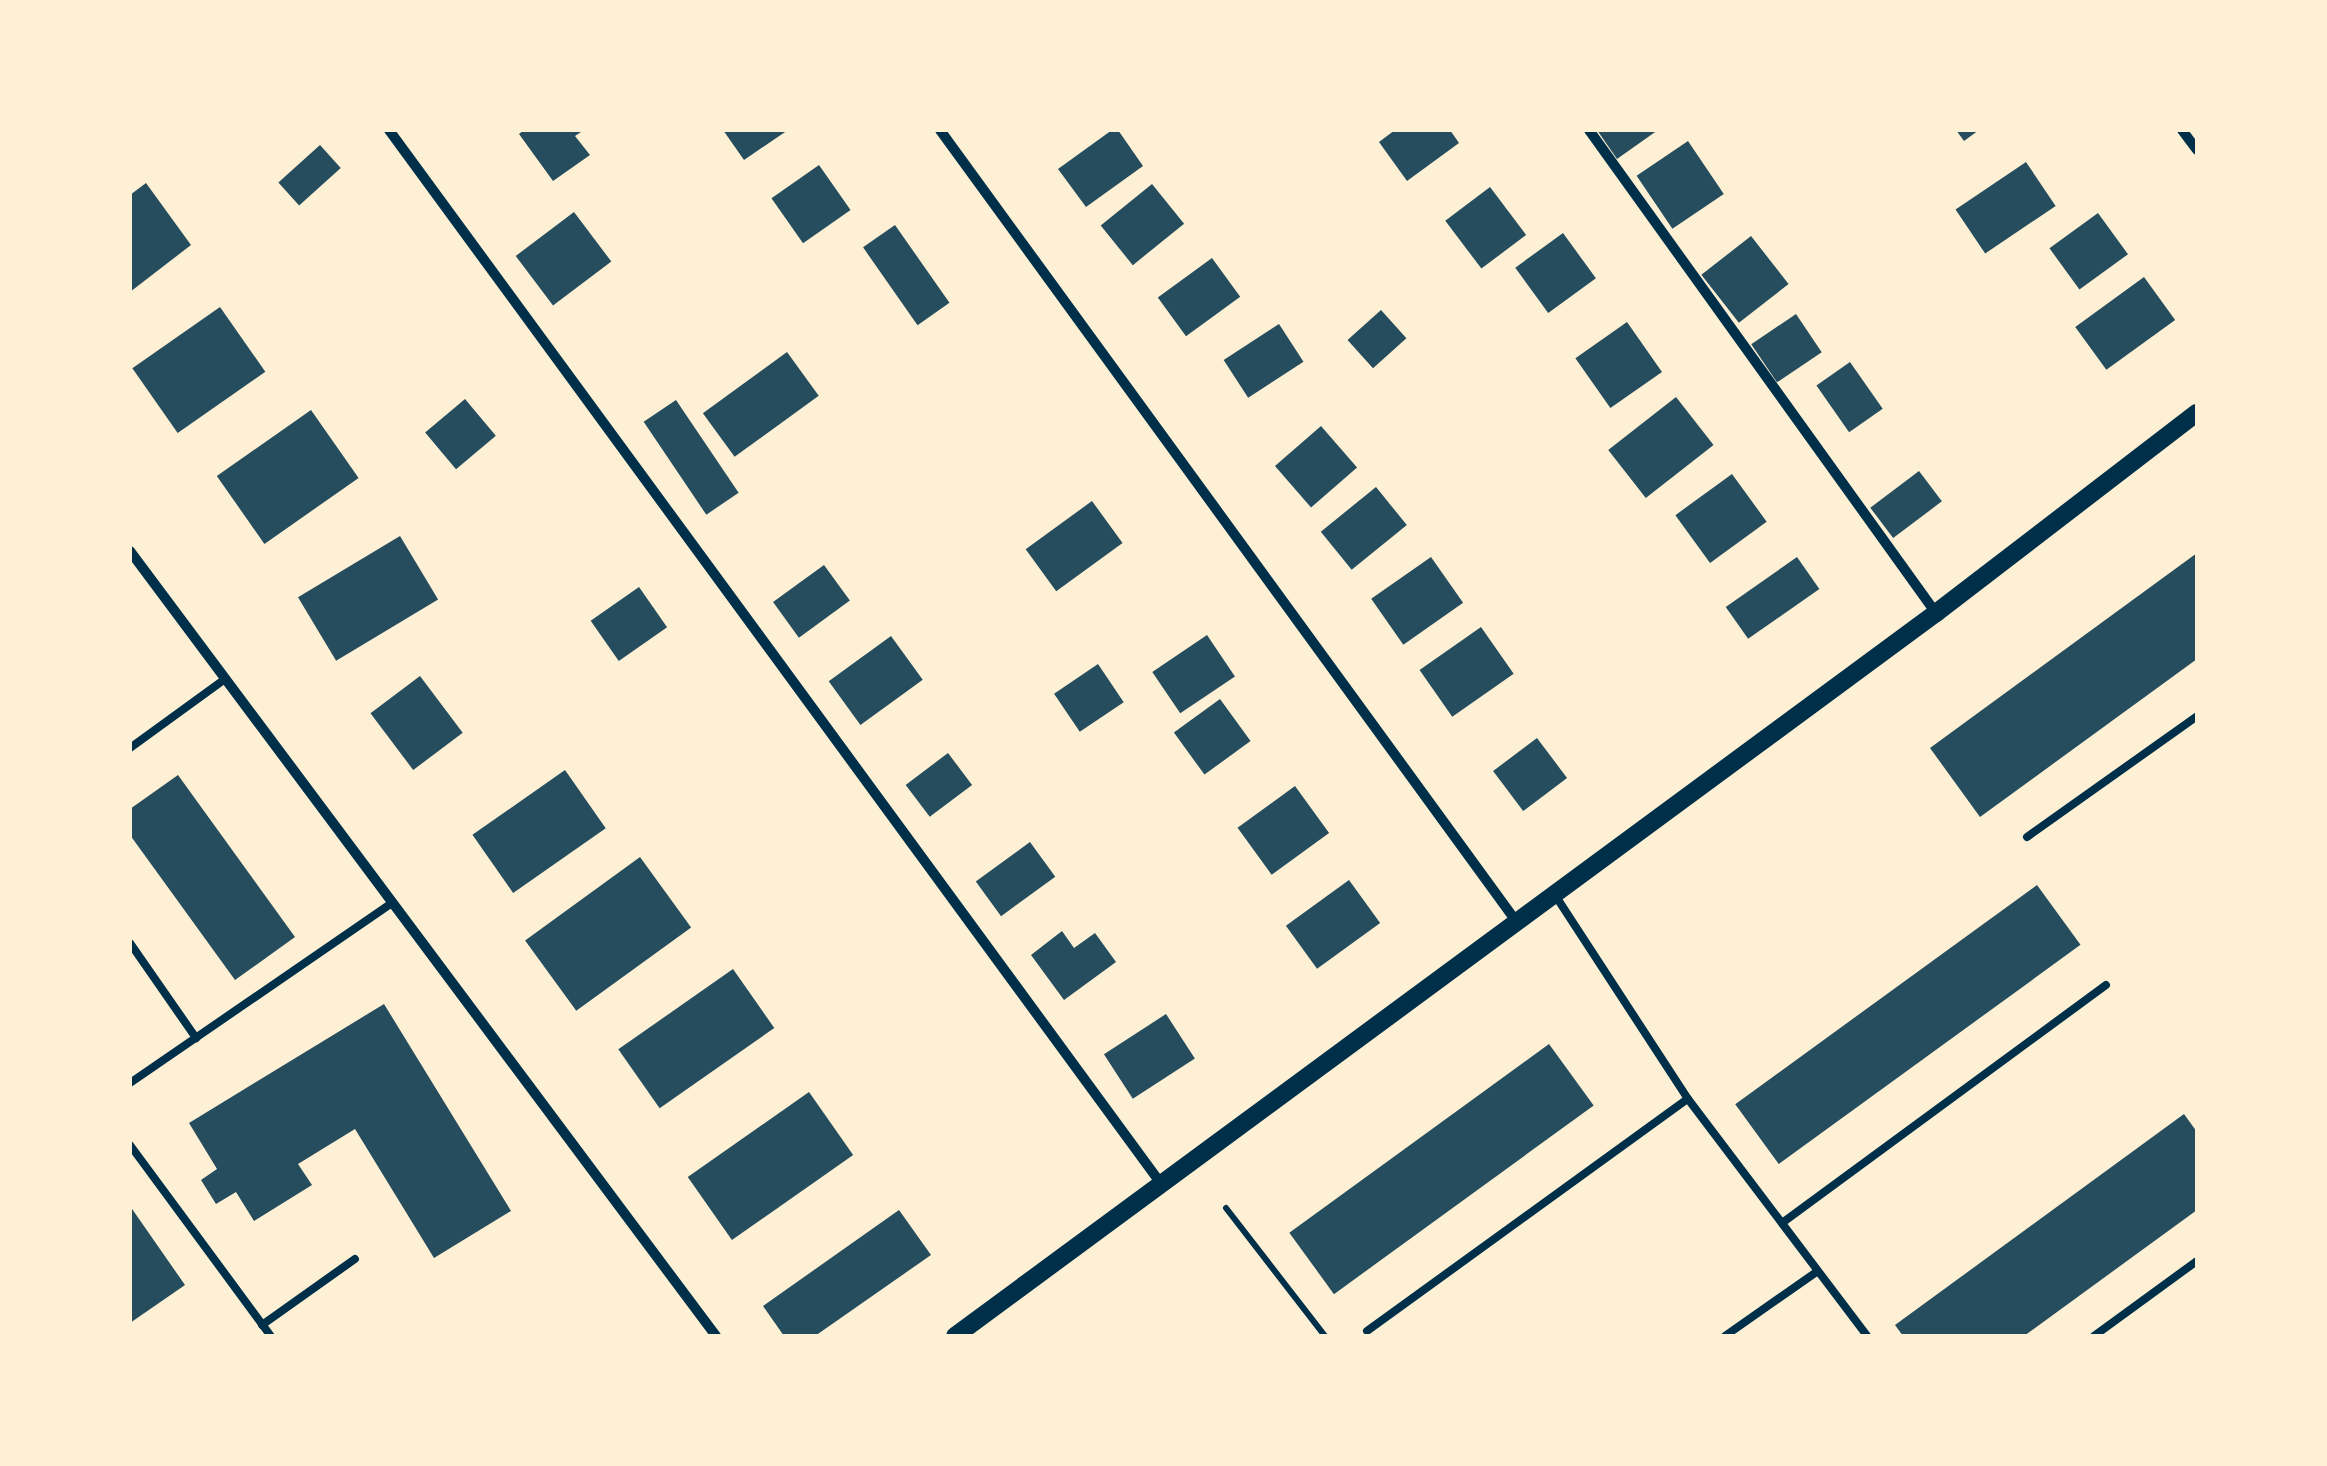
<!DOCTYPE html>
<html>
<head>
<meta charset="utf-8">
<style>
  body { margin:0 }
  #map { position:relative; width:2327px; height:1466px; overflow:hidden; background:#fdf0d5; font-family:"DejaVu Sans",sans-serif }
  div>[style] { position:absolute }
  .building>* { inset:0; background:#264d5e; transform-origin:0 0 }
  .path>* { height:6px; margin:-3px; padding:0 3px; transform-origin:3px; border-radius:3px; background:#003049 }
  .service>* { height:8px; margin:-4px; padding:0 4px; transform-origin:4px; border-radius:4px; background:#003049 }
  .minor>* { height:10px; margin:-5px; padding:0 5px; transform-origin:5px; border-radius:5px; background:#003049 }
  .tertiary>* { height:18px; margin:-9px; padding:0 9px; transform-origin:9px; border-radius:9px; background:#003049 }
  span { translate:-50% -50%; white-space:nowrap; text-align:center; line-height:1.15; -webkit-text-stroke:9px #fdf0d5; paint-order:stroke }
  .frame { position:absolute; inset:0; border:132px solid #fdf0d5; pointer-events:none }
</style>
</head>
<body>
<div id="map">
  <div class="building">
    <i style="clip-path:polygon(524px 130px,584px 130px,575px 136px,590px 155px,553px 181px,519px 134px)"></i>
    <i style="clip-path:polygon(723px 130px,788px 130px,744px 160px)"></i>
    <i style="clip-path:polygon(1112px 130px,1118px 130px,1143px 166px,1086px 207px,1058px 169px)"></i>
    <i style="clip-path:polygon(1395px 130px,1450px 130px,1459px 143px,1407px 181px,1379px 142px)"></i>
    <i style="clip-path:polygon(1597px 130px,1658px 130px,1617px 159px)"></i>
    <i style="clip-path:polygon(1956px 130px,1979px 130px,1964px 141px)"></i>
    <i style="left:1688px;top:141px;width:64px;height:62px;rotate:56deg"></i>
    <i style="left:320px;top:145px;width:31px;height:56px;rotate:48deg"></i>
    <i style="left:2026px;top:162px;width:53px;height:85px;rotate:56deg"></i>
    <i style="left:819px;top:165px;width:55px;height:58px;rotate:55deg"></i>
    <i style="clip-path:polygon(146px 183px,191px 245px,130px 292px,130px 195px)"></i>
    <i style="left:1152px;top:184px;width:51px;height:66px;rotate:51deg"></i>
    <i style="left:1490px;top:187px;width:60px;height:56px;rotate:53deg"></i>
    <i style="left:574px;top:212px;width:62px;height:73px;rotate:53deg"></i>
    <i style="left:2098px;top:213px;width:51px;height:60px;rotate:54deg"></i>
    <i style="left:895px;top:225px;width:95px;height:39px;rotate:55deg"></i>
    <i style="left:1563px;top:233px;width:56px;height:59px;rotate:54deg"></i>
    <i style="left:1751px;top:236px;width:61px;height:63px;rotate:52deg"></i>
    <i style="left:1212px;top:258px;width:48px;height:67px;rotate:54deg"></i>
    <i style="left:2144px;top:277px;width:53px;height:85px;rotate:54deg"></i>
    <i style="left:220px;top:307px;width:79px;height:107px;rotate:55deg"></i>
    <i style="left:1381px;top:310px;width:38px;height:45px;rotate:48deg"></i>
    <i style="left:1796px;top:314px;width:46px;height:54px;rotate:56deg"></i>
    <i style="left:1627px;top:322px;width:61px;height:63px;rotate:55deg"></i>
    <i style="left:1279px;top:324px;width:45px;height:66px;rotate:57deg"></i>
    <i style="left:787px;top:352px;width:54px;height:104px;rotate:54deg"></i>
    <i style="left:1850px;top:362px;width:57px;height:41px;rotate:55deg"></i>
    <i style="left:1676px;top:397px;width:61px;height:86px;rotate:52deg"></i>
    <i style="left:465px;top:399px;width:48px;height:52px;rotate:50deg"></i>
    <i style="left:676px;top:400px;width:112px;height:39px;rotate:56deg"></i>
    <i style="left:311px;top:410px;width:83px;height:115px;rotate:55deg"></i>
    <i style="left:1321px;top:426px;width:55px;height:61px;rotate:49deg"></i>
    <i style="left:1919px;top:471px;width:38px;height:61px;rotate:53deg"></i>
    <i style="left:1732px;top:474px;width:59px;height:70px;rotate:54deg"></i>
    <i style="left:1376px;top:487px;width:49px;height:71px;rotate:51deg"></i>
    <i style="left:1092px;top:501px;width:52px;height:82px;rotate:54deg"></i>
    <i style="left:400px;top:536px;width:74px;height:119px;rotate:59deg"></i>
    <i style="clip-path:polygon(2197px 553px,2197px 659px,1980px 817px,1930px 748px)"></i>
    <i style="left:1431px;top:557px;width:56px;height:73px;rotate:55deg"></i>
    <i style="left:1797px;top:557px;width:39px;height:87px;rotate:55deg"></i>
    <i style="left:824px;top:565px;width:44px;height:63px;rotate:54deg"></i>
    <i style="left:639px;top:587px;width:49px;height:59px;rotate:55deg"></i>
    <i style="left:1481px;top:627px;width:57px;height:75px;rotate:55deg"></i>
    <i style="left:1207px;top:635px;width:50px;height:66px;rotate:56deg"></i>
    <i style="left:891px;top:636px;width:54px;height:77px;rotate:54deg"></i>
    <i style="left:1098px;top:664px;width:46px;height:53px;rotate:56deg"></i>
    <i style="left:420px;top:676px;width:71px;height:62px;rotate:53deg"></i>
    <i style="left:1220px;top:699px;width:52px;height:57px;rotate:54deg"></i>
    <i style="left:1537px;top:738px;width:50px;height:55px;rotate:53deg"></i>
    <i style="left:948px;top:753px;width:40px;height:53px;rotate:53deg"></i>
    <i style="left:565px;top:770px;width:71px;height:113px;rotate:55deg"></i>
    <i style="clip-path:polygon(178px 775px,295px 937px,235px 980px,130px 835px,130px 809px)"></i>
    <i style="left:1295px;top:786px;width:58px;height:71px;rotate:54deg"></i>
    <i style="left:1030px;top:842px;width:43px;height:67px;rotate:54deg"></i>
    <i style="left:640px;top:857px;width:87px;height:142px;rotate:54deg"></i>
    <i style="left:1349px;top:880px;width:53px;height:78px;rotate:54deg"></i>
    <i style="left:2037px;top:885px;width:74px;height:373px;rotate:54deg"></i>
    <i style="clip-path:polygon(1062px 931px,1074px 948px,1095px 933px,1116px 962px,1064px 1000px,1031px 955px)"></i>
    <i style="left:733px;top:969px;width:72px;height:140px;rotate:55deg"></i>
    <i style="clip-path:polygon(384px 1004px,511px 1211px,434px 1258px,355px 1129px,298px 1164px,312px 1185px,254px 1221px,236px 1192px,216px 1204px,201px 1180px,217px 1169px,189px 1123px)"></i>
    <i style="left:1166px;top:1014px;width:53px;height:74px;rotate:57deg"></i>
    <i style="left:1549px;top:1044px;width:76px;height:321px;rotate:54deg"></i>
    <i style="left:809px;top:1092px;width:77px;height:148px;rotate:55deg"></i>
    <i style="clip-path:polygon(2184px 1114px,2197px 1132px,2197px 1210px,2024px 1336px,1903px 1336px,1895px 1325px)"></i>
    <i style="clip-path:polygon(130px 1206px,185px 1285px,130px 1323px)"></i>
    <i style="clip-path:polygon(899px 1210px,931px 1255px,815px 1336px,784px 1336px,763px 1306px)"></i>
  </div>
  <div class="path">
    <i style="left:1226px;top:1208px;width:162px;rotate:52.3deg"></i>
  </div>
  <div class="service">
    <i style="left:130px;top:748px;width:117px;rotate:-36deg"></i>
    <i style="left:2027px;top:837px;width:209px;rotate:-35.4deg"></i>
    <i style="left:1555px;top:895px;width:244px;rotate:56.9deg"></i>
    <i style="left:1688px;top:1099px;width:297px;rotate:52.9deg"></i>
    <i style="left:130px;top:943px;width:116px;rotate:55.2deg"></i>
    <i style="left:130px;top:1083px;width:318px;rotate:-34.5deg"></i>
    <i style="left:130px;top:1145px;width:237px;rotate:53.6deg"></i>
    <i style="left:1782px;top:1223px;width:402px;rotate:-36.3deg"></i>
    <i style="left:262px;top:1325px;width:114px;rotate:-35.4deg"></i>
    <i style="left:1367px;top:1331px;width:396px;rotate:-35.9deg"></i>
    <i style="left:1725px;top:1336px;width:113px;rotate:-35deg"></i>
    <i style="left:2094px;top:1336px;width:127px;rotate:-36.1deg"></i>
  </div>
  <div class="minor">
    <i style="left:389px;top:130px;width:1308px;rotate:53.77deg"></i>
    <i style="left:940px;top:130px;width:978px;rotate:53.94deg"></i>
    <i style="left:1589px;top:130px;width:595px;rotate:54.31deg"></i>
    <i style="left:2182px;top:130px;width:25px;rotate:53deg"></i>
    <i style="left:130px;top:551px;width:980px;rotate:53.26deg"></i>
  </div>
  <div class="tertiary">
    <i style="left:955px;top:1336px;width:1219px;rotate:-36.39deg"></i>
    <i style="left:1936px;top:613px;width:329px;rotate:-37.5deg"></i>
  </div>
  <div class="frame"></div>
</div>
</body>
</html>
